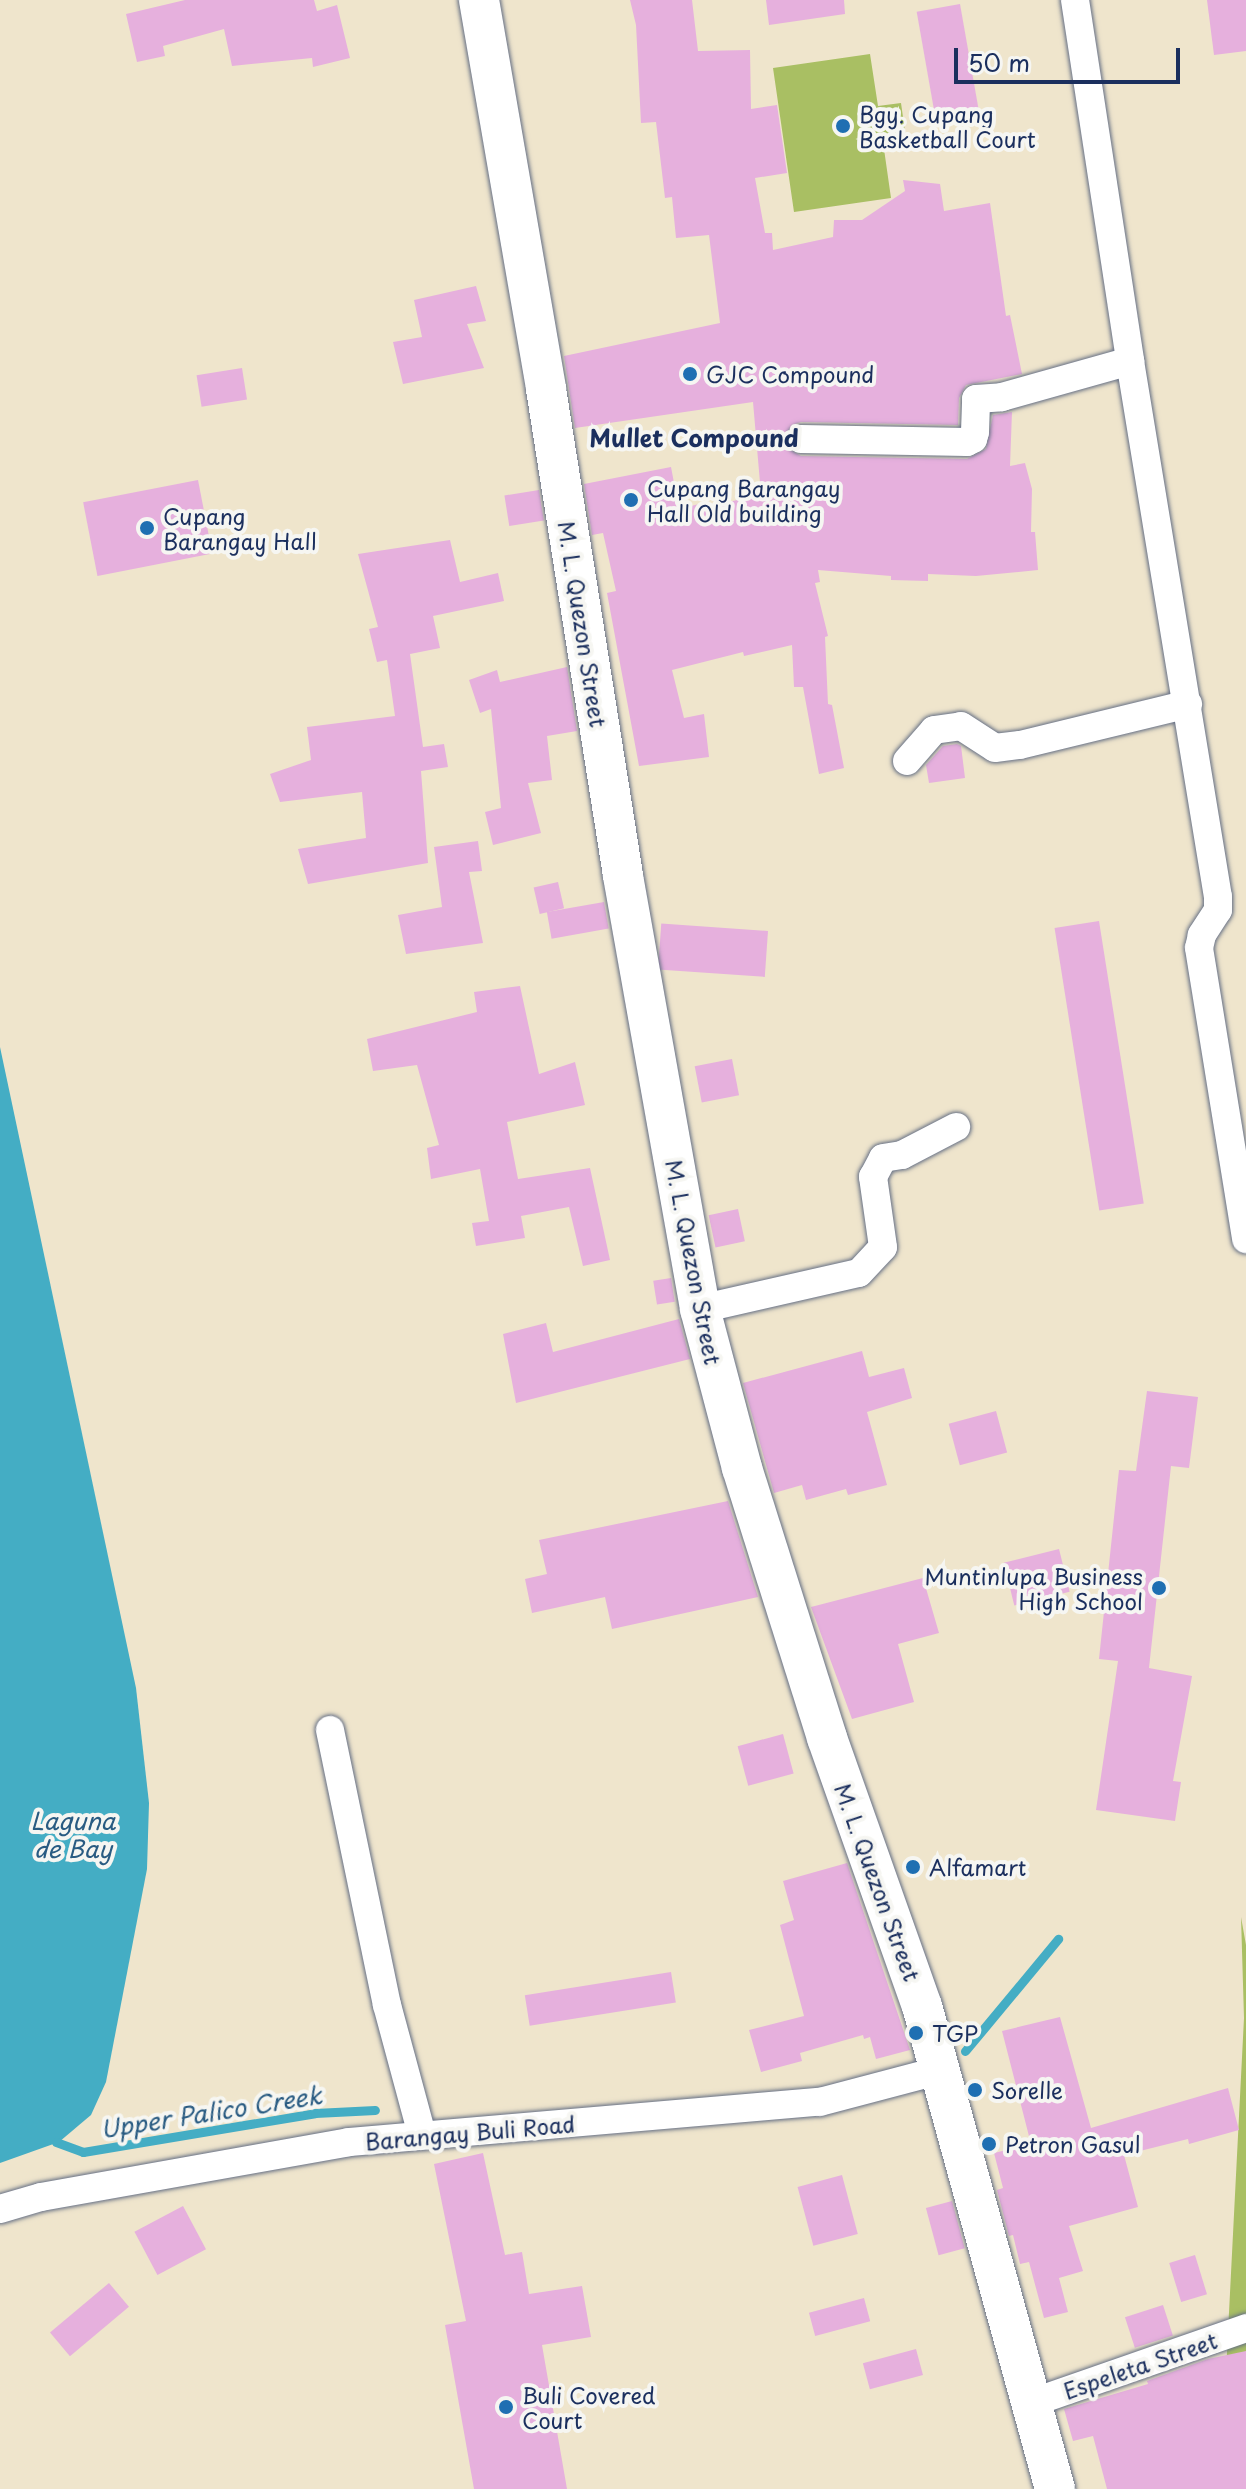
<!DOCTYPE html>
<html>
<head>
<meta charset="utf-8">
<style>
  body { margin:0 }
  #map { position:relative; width:1246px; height:2489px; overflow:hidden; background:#efe5cc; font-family:"Playpen Sans",sans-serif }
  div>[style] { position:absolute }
  .green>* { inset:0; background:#a9bf63 }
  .water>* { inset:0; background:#44adc4 }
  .stream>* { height:9px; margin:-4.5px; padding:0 4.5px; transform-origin:4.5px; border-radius:4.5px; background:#44adc4 }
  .building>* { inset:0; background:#e6b0dd; transform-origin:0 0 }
  .roads { filter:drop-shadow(0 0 2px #656f84) drop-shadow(0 0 2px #656f84) }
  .street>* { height:28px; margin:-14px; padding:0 14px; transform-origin:14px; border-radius:14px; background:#fff }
  .secondary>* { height:40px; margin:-20px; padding:0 20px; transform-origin:20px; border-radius:20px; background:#fff }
  .dots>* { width:22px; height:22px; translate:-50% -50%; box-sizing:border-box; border:4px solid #f6f6f2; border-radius:50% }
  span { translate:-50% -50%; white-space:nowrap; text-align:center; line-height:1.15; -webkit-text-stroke:8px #f6f6f2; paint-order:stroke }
  .poi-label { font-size:22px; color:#1b2f5e }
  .left { translate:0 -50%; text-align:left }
  .right { translate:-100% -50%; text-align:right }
  .street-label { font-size:22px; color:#1b2f5e }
  .neighbourhood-label { font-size:24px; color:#1b2f5e; font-weight:700 }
  .water-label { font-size:24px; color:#295b82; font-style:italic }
  .scale { position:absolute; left:954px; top:48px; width:226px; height:36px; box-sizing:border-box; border:4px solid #1b2f5e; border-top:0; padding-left:10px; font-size:24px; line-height:28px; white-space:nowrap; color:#1b2f5e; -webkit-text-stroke:6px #f6f6f2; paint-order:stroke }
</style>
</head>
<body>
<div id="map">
  <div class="green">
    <i style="clip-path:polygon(870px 54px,878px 106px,901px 103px,907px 145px,884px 149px,891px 198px,794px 212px,773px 68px)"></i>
    <i style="clip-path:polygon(1241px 1917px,1246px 1945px,1246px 2489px,1220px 2489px,1244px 2018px)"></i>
  </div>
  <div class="water">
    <i style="clip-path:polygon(0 1047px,136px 1688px,149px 1803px,147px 1869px,106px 2082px,91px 2115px,59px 2142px,0 2163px)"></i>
  </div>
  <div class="stream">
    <i style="left:965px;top:2051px;width:146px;rotate:-50.3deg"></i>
    <i style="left:56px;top:2142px;width:29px;rotate:20deg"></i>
    <i style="left:83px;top:2152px;width:235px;rotate:-9.5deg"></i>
    <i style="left:315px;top:2113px;width:60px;rotate:-2.9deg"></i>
  </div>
  <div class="building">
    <i style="clip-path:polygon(185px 0,314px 0,317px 11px,337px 5px,350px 58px,313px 67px,312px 58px,232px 66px,224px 29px,163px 46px,165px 56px,137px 62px,126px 14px)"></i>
    <i style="clip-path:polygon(630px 0,692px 0,698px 51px,750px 50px,751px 109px,777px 105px,787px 173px,755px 178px,765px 233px,772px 233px,773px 250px,833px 237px,834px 220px,862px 220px,905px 191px,903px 180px,940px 184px,944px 211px,990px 203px,1006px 316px,1010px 315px,1022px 374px,966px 385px,959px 398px,958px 425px,801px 422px,792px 425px,784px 438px,787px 448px,801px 456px,967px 459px,986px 449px,993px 415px,1012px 412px,1010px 466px,1025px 463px,1032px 489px,1031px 532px,1035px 532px,1038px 570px,976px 576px,928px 574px,928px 581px,891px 580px,891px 576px,818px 570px,820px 582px,815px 583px,828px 636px,825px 637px,828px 704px,832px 705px,844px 768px,819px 774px,803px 687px,794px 687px,792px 645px,744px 656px,743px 652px,672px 670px,684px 718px,704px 714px,709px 757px,639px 766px,607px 593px,616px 591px,603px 533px,592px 535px,584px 484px,671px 467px,679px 509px,707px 502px,709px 507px,761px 494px,753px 402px,575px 428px,564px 356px,720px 323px,709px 235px,676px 238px,672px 197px,665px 198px,656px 122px,641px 123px,636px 25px)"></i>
    <i style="clip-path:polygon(766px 0,844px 0,845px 14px,769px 25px)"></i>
    <i style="clip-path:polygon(1207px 0,1246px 0,1246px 51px,1214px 55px)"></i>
    <i style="left:960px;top:4px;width:108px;height:44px;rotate:80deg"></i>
    <i style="clip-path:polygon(476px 286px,486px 321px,467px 324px,484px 368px,403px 384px,393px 342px,422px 337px,414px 300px)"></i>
    <i style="left:242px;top:368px;width:32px;height:46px;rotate:81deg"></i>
    <i style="left:198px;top:480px;width:75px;height:117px;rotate:79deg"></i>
    <i style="left:539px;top:490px;width:31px;height:35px;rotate:81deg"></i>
    <i style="clip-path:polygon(450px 540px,460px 582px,498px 573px,504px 601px,433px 616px,440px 648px,410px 654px,423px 747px,444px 744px,448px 767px,421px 771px,428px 863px,308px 884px,298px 849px,366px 838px,362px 792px,280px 802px,270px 774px,311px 760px,307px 727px,395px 716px,387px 660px,377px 662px,369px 629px,378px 627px,358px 554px)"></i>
    <i style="clip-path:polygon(567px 667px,577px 731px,547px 736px,552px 780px,528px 783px,541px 833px,493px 845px,485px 812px,501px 808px,491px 709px,480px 713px,469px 680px,497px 670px,500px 682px)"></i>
    <i style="clip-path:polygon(957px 744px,961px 746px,965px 778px,929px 783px,926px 765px,943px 746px)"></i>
    <i style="clip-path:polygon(478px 841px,482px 871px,469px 872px,483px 943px,406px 954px,398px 915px,442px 907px,434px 847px)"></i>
    <i style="left:558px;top:882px;width:27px;height:25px;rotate:77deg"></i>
    <i style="left:604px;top:902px;width:27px;height:58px;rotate:80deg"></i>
    <i style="left:1099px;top:921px;width:286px;height:45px;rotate:81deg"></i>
    <i style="left:768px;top:931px;width:46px;height:107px;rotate:94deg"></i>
    <i style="clip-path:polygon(520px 986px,539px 1074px,575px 1062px,585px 1105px,507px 1122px,518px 1179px,590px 1168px,610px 1260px,583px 1266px,569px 1207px,521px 1216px,525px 1238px,476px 1246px,472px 1223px,489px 1221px,480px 1169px,431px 1179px,427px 1148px,439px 1145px,417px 1065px,373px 1071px,367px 1039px,477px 1012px,474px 992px)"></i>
    <i style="left:732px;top:1059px;width:37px;height:38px;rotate:79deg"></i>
    <i style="left:738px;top:1209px;width:33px;height:30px;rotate:78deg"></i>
    <i style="left:671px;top:1278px;width:24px;height:18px;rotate:81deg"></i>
    <i style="clip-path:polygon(679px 1319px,690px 1359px,516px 1403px,503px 1334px,546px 1323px,553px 1352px)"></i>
    <i style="clip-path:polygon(862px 1351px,869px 1377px,904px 1368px,912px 1398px,867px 1412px,887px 1485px,848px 1495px,846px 1489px,806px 1500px,802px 1485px,774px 1493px,743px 1383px)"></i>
    <i style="clip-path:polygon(1147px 1391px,1198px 1397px,1189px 1468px,1171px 1466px,1149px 1668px,1192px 1676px,1173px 1781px,1181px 1782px,1175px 1821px,1096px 1810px,1118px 1661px,1099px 1659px,1119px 1470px,1136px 1471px)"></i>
    <i style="left:996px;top:1411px;width:43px;height:49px;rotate:75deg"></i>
    <i style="clip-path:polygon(728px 1501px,758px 1597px,612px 1629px,605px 1597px,532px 1613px,525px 1579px,547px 1574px,539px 1540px)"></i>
    <i style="left:1059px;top:1549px;width:44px;height:57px;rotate:76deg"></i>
    <i style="clip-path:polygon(923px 1578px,939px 1633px,898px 1644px,914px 1702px,852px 1719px,811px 1607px)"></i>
    <i style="left:783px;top:1734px;width:41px;height:47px;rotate:75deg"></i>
    <i style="clip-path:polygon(847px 1863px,910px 2050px,876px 2059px,870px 2037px,864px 2039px,863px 2035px,800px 2053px,802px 2061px,761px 2072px,749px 2030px,804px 2016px,780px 1925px,794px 1920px,783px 1881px)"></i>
    <i style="left:671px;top:1972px;width:31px;height:148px;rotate:81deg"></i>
    <i style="clip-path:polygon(1060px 2017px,1091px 2128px,1228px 2088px,1239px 2130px,1189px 2144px,1188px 2139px,1124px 2155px,1138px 2207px,1069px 2226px,1083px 2271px,1059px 2278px,1068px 2312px,1044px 2318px,1029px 2262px,1020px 2264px,1013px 2235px,1009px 2236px,997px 2190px,1003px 2188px,994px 2153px,1031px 2144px,1002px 2031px)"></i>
    <i style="clip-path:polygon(483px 2153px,505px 2255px,522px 2252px,529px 2294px,582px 2286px,591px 2337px,542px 2345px,567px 2489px,474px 2489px,445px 2325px,466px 2321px,434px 2164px)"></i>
    <i style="left:842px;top:2175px;width:61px;height:46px;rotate:75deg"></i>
    <i style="left:952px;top:2201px;width:49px;height:27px;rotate:75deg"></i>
    <i style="left:183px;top:2206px;width:49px;height:55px;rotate:62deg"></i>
    <i style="left:1195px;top:2255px;width:41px;height:27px;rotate:73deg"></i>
    <i style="left:109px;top:2283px;width:31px;height:77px;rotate:50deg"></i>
    <i style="left:864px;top:2298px;width:24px;height:57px;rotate:75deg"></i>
    <i style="left:1163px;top:2305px;width:32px;height:40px;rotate:72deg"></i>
    <i style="left:916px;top:2349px;width:27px;height:55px;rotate:75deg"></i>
    <i style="clip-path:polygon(1246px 2351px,1246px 2489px,1107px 2489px,1093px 2436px,1073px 2441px,1064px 2409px,1148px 2384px,1147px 2381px,1208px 2359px)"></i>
  </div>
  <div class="roads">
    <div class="street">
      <i style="left:1075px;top:0;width:365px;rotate:81.3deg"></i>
      <i style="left:1130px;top:361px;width:543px;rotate:80.68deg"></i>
      <i style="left:1218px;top:897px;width:13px;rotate:90deg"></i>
      <i style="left:1218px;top:910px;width:30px;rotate:123deg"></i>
      <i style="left:1202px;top:935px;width:13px;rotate:103deg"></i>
      <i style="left:1199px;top:948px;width:295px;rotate:80.8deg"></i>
      <i style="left:801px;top:439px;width:166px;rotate:1deg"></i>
      <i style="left:967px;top:442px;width:7px;rotate:-27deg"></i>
      <i style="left:973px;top:439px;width:7px;rotate:-74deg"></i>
      <i style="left:975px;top:432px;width:33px;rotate:-88deg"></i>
      <i style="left:976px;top:399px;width:26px;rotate:-4deg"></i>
      <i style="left:1002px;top:397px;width:133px;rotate:-15.7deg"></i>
      <i style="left:907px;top:761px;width:41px;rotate:-48.9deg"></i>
      <i style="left:934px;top:730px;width:27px;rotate:-8deg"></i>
      <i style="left:961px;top:726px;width:40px;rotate:32.9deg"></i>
      <i style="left:995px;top:748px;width:25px;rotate:-7deg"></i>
      <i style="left:1020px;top:745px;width:173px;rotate:-13.7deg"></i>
      <i style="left:700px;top:1309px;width:163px;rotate:-12.8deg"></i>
      <i style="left:859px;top:1273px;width:35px;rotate:-47deg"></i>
      <i style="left:883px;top:1247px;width:71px;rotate:-98.1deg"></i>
      <i style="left:873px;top:1177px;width:21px;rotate:-62deg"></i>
      <i style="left:883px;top:1158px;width:19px;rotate:-9deg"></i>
      <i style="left:902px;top:1155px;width:61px;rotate:-27.4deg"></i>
      <i style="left:330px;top:1730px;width:281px;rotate:78.3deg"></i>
      <i style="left:387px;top:2005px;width:135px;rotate:74.9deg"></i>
      <i style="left:0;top:2209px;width:43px;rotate:-16.3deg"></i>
      <i style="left:41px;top:2197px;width:313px;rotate:-10.1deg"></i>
      <i style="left:349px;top:2142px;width:473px;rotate:-4.9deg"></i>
      <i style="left:820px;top:2102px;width:125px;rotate:-14.8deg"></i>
      <i style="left:1034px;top:2402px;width:225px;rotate:-19.2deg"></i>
    </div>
    <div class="secondary">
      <i style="left:479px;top:0;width:395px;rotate:80.2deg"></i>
      <i style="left:546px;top:389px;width:493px;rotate:81deg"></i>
      <i style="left:623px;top:876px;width:440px;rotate:79.9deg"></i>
      <i style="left:700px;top:1309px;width:164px;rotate:75.2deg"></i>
      <i style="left:742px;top:1468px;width:283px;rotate:72.5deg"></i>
      <i style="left:827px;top:1738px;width:284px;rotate:70.5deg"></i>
      <i style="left:922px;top:2006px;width:501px;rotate:74.6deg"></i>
    </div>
  </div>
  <div class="dots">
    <i style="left:843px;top:126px;background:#1f6fb2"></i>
    <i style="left:690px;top:374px;background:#1f6fb2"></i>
    <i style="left:631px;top:500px;background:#1f6fb2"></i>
    <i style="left:147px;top:528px;background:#1f6fb2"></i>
    <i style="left:1159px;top:1588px;background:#1f6fb2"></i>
    <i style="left:913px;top:1867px;background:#1f6fb2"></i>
    <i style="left:916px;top:2033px;background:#1f6fb2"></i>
    <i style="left:975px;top:2090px;background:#1f6fb2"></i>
    <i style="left:989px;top:2144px;background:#1f6fb2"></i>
    <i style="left:506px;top:2407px;background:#1f6fb2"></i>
  </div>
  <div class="poi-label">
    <span class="left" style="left:859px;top:126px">Bgy. Cupang<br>Basketball Court</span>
    <span class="left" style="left:706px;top:374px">GJC Compound</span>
    <span class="left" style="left:647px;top:500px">Cupang Barangay<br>Hall Old building</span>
    <span class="left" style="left:163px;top:528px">Cupang<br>Barangay Hall</span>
    <span class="right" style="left:1143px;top:1588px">Muntinlupa Business<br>High School</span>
    <span class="left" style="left:929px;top:1867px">Alfamart</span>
    <span class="left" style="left:932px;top:2033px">TGP</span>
    <span class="left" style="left:991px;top:2090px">Sorelle</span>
    <span class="left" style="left:1005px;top:2144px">Petron Gasul</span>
    <span class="left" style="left:522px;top:2407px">Buli Covered<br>Court</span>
  </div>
  <div class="street-label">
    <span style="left:583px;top:624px;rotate:81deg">M. L. Quezon Street</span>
    <span style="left:694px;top:1262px;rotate:79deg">M. L. Quezon Street</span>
    <span style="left:878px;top:1882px;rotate:70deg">M. L. Quezon Street</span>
    <span style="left:470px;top:2132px;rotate:-5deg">Barangay Buli Road</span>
    <span style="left:1140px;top:2365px;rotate:-19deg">Espeleta Street</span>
  </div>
  <div class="neighbourhood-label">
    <span style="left:694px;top:438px">Mullet Compound</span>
  </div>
  <div class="water-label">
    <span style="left:73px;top:1835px">Laguna<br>de Bay</span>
    <span style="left:211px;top:2112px;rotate:-9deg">Upper Palico Creek</span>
  </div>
  <div class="scale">50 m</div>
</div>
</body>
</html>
